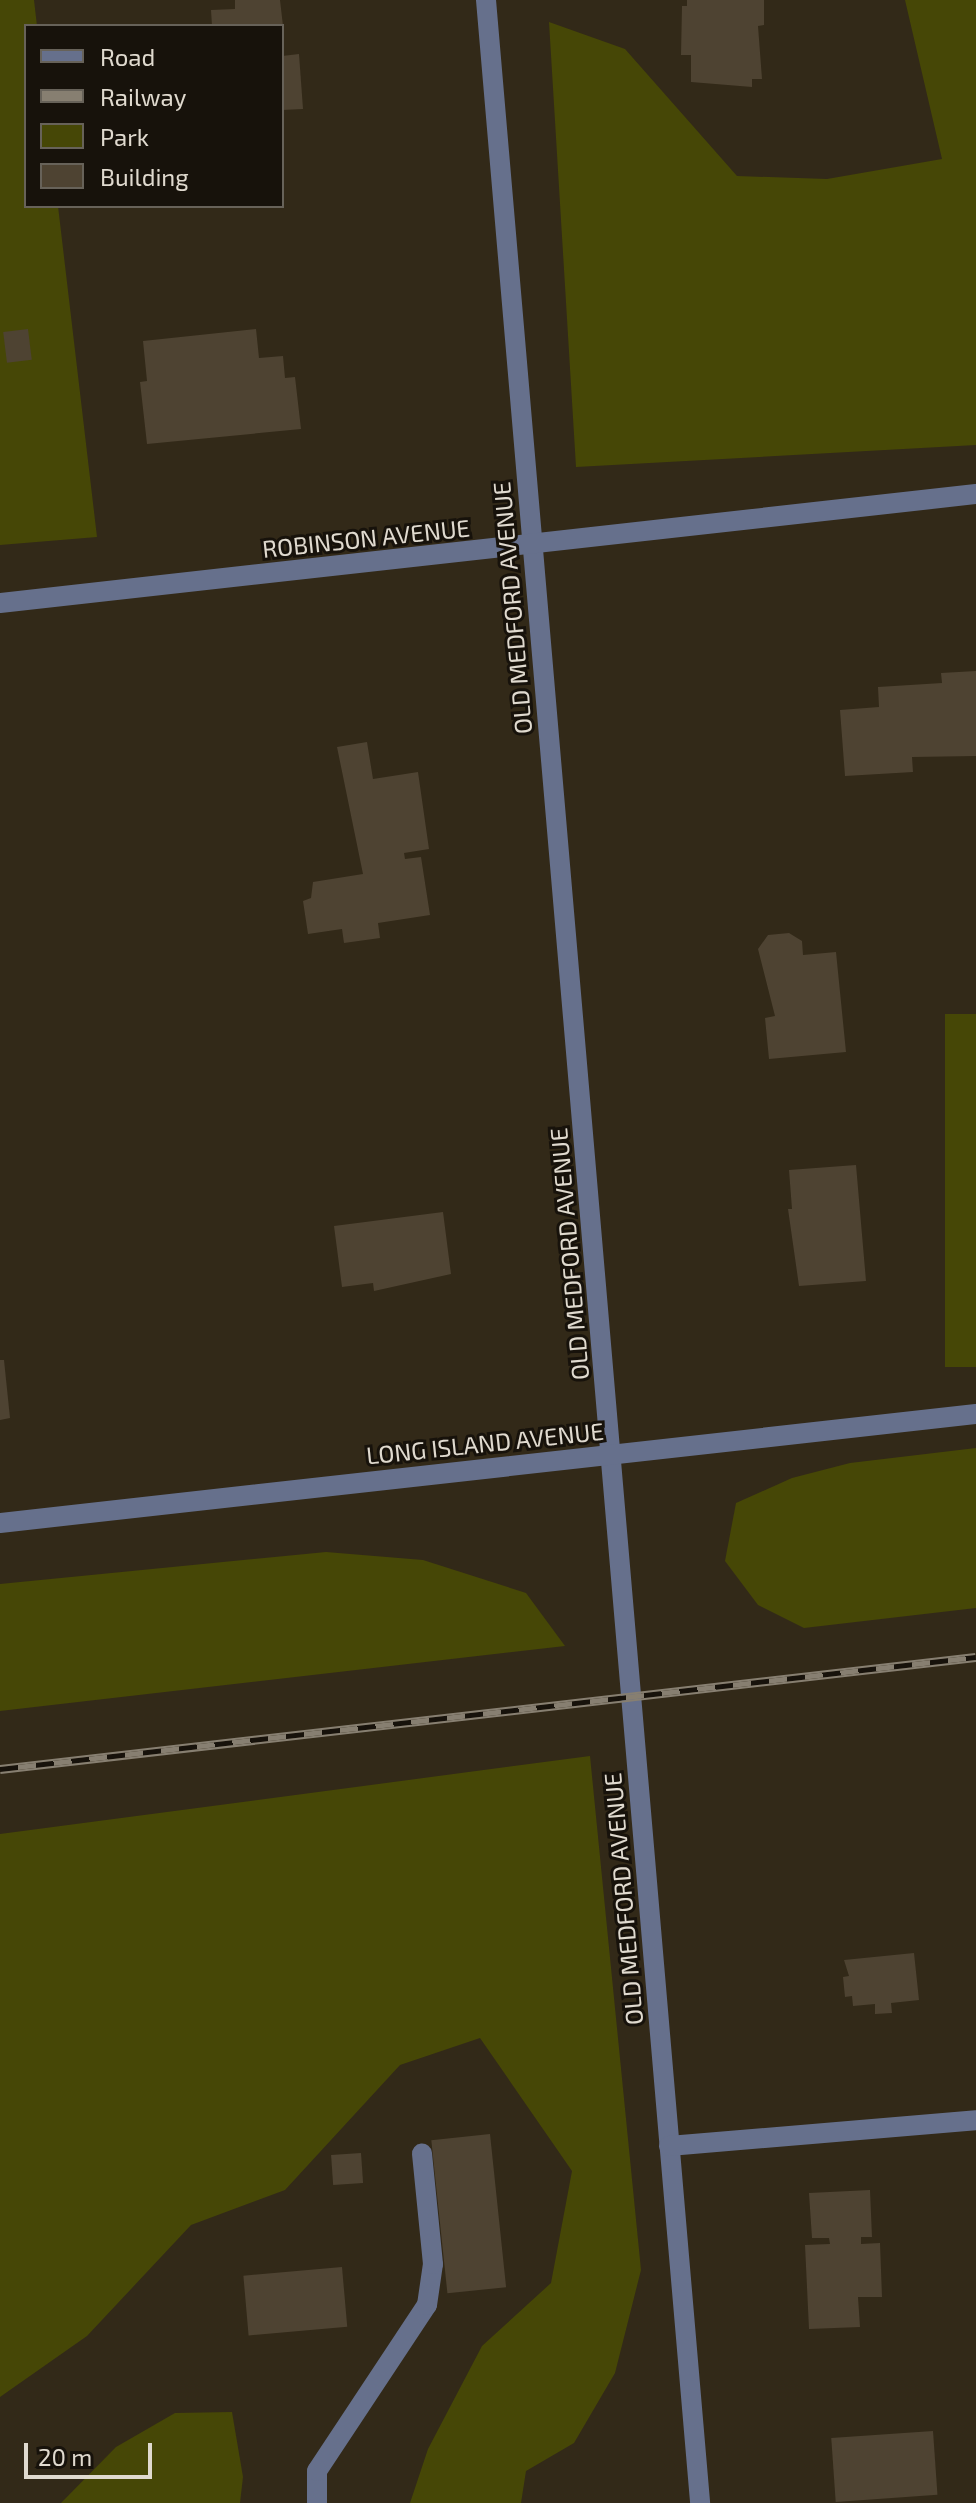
<!DOCTYPE html>
<html>
<head>
<meta charset="utf-8">
<style>
  body { margin:0 }
  #map { position:relative; width:976px; height:2503px; overflow:hidden; background:#322918; font-family:"Exo 2",sans-serif }
  div>[style] { position:absolute }
  .green>* { inset:0; background:#464706; transform-origin:0 0 }
  .building>* { inset:0; background:#4e4332; transform-origin:0 0 }
  .minor>* { height:20px; margin:-10px; padding:0 10px; transform-origin:10px; border-radius:10px; background:#66708c }
  .rail>* { height:9px; margin-top:-4.5px; transform-origin:0; background:repeating-linear-gradient(90deg,#17120b 0 18px,#877f71 0 36px); box-sizing:border-box; border-block:2px solid #877f71 }
  span { translate:-50% -50%; white-space:nowrap; text-align:center; line-height:1.15; -webkit-text-stroke:6px #17120b; paint-order:stroke }
  .street-label { font-size:24px; color:#e0dacf }
  .legend { position:absolute; left:24px; top:24px; width:260px; height:184px; box-sizing:border-box; background:#17120b; border:2px solid #676259; margin:0; padding:10px 14px; list-style:none; font-size:24px; color:#e0dacf }
  .legend li { display:flex; align-items:center; gap:16px; height:40px }
  .legend b { width:40px; border:2px solid #676259 }
  .scale { position:absolute; left:24px; top:2443px; width:128px; height:36px; box-sizing:border-box; border:4px solid #e0dacf; border-top:0; padding-left:10px; font-size:24px; line-height:28px; white-space:nowrap; color:#e0dacf; -webkit-text-stroke:6px #17120b; paint-order:stroke }
</style>
</head>
<body>
<div id="map">
  <div class="green">
    <i style="clip-path:polygon(0 0,34px 0,37px 26px,26px 26px,26px 206px,58px 206px,97px 537px,0 545px)"></i>
    <i style="clip-path:polygon(905px 0,976px 0,976px 445px,576px 467px,549px 22px,625px 49px,737px 176px,827px 179px,942px 159px)"></i>
    <i style="left:976px;top:1014px;width:353px;height:31px;rotate:90deg"></i>
    <i style="clip-path:polygon(976px 1448px,976px 1608px,804px 1628px,758px 1605px,725px 1561px,736px 1503px,792px 1478px,850px 1463px)"></i>
    <i style="clip-path:polygon(326px 1552px,423px 1560px,526px 1593px,565px 1646px,0 1711px,0 1584px)"></i>
    <i style="clip-path:polygon(590px 1756px,641px 2270px,615px 2373px,574px 2443px,526px 2471px,521px 2503px,410px 2503px,428px 2449px,482px 2346px,551px 2283px,572px 2171px,480px 2038px,400px 2065px,285px 2190px,191px 2225px,87px 2336px,0 2397px,0 1834px)"></i>
    <i style="clip-path:polygon(232px 2412px,243px 2477px,240px 2503px,61px 2503px,116px 2447px,175px 2413px)"></i>
  </div>
  <div class="building">
    <i style="clip-path:polygon(235px 0,280px 0,283px 26px,212px 26px,211px 10px,235px 9px)"></i>
    <i style="clip-path:polygon(687px 0,764px 0,764px 25px,758px 26px,762px 79px,752px 79px,752px 87px,691px 82px,691px 55px,681px 55px,682px 6px,687px 6px)"></i>
    <i style="clip-path:polygon(299px 54px,303px 109px,282px 110px,282px 56px)"></i>
    <i style="left:28px;top:329px;width:31px;height:25px;rotate:83deg"></i>
    <i style="clip-path:polygon(256px 329px,259px 358px,283px 356px,285px 378px,295px 377px,301px 429px,147px 444px,140px 382px,147px 381px,143px 341px)"></i>
    <i style="clip-path:polygon(976px 671px,976px 756px,912px 757px,913px 772px,845px 776px,840px 710px,879px 707px,878px 687px,942px 683px,941px 673px)"></i>
    <i style="clip-path:polygon(367px 742px,373px 779px,418px 772px,429px 849px,404px 853px,405px 859px,421px 857px,430px 915px,378px 923px,380px 938px,344px 943px,342px 929px,308px 934px,303px 901px,311px 898px,313px 882px,363px 874px,337px 747px)"></i>
    <i style="clip-path:polygon(789px 933px,802px 941px,803px 955px,836px 952px,846px 1052px,769px 1059px,765px 1018px,775px 1016px,758px 949px,768px 935px)"></i>
    <i style="clip-path:polygon(856px 1165px,866px 1281px,799px 1286px,788px 1209px,792px 1209px,789px 1170px)"></i>
    <i style="clip-path:polygon(443px 1212px,451px 1274px,374px 1291px,373px 1283px,342px 1287px,334px 1226px)"></i>
    <i style="clip-path:polygon(0 1360px,4px 1360px,10px 1418px,0 1420px)"></i>
    <i style="clip-path:polygon(914px 1953px,919px 2000px,891px 2003px,892px 2013px,875px 2014px,875px 2004px,853px 2006px,852px 1996px,845px 1997px,843px 1977px,849px 1976px,844px 1960px)"></i>
    <i style="left:490px;top:2134px;width:154px;height:59px;rotate:84deg"></i>
    <i style="left:361px;top:2153px;width:30px;height:30px;rotate:86deg"></i>
    <i style="clip-path:polygon(870px 2190px,872px 2237px,861px 2237px,861px 2244px,880px 2243px,882px 2297px,858px 2297px,860px 2327px,809px 2329px,805px 2245px,830px 2244px,829px 2238px,812px 2238px,809px 2193px)"></i>
    <i style="left:342px;top:2267px;width:60px;height:99px;rotate:85deg"></i>
    <i style="left:933px;top:2431px;width:64px;height:102px;rotate:86deg"></i>
  </div>
  <div class="minor">
    <i style="left:486px;top:0;width:2512px;rotate:85.11deg"></i>
    <i style="left:0;top:603px;width:982px;rotate:-6.37deg"></i>
    <i style="left:0;top:1523px;width:982px;rotate:-6.37deg"></i>
    <i style="left:669px;top:2146px;width:308px;rotate:-4.8deg"></i>
    <i style="left:317px;top:2503px;width:32px;rotate:-90deg"></i>
    <i style="left:317px;top:2471px;width:199px;rotate:-56.5deg"></i>
    <i style="left:427px;top:2305px;width:41px;rotate:-81.7deg"></i>
    <i style="left:433px;top:2264px;width:111px;rotate:-95.7deg"></i>
  </div>
  <div class="rail">
    <i style="left:0;top:1769px;width:982px;rotate:-6.55deg"></i>
  </div>
  <div class="street-label">
    <span style="left:366px;top:538px;rotate:-6deg">ROBINSON AVENUE</span>
    <span style="left:512px;top:608px;rotate:-95deg">OLD MEDFORD AVENUE</span>
    <span style="left:569px;top:1254px;rotate:-95deg">OLD MEDFORD AVENUE</span>
    <span style="left:485px;top:1443px;rotate:-6deg">LONG ISLAND AVENUE</span>
    <span style="left:623px;top:1899px;rotate:-95deg">OLD MEDFORD AVENUE</span>
  </div>
  <ul class="legend">
  <li><b style="height:10px;background:#66708c"></b>Road</li>
  <li><b style="height:10px;background:#877f71"></b>Railway</li>
  <li><b style="height:22px;background:#464706"></b>Park</li>
  <li><b style="height:22px;background:#4e4332"></b>Building</li>
  </ul>
  <div class="scale">20 m</div>
</div>
</body>
</html>
